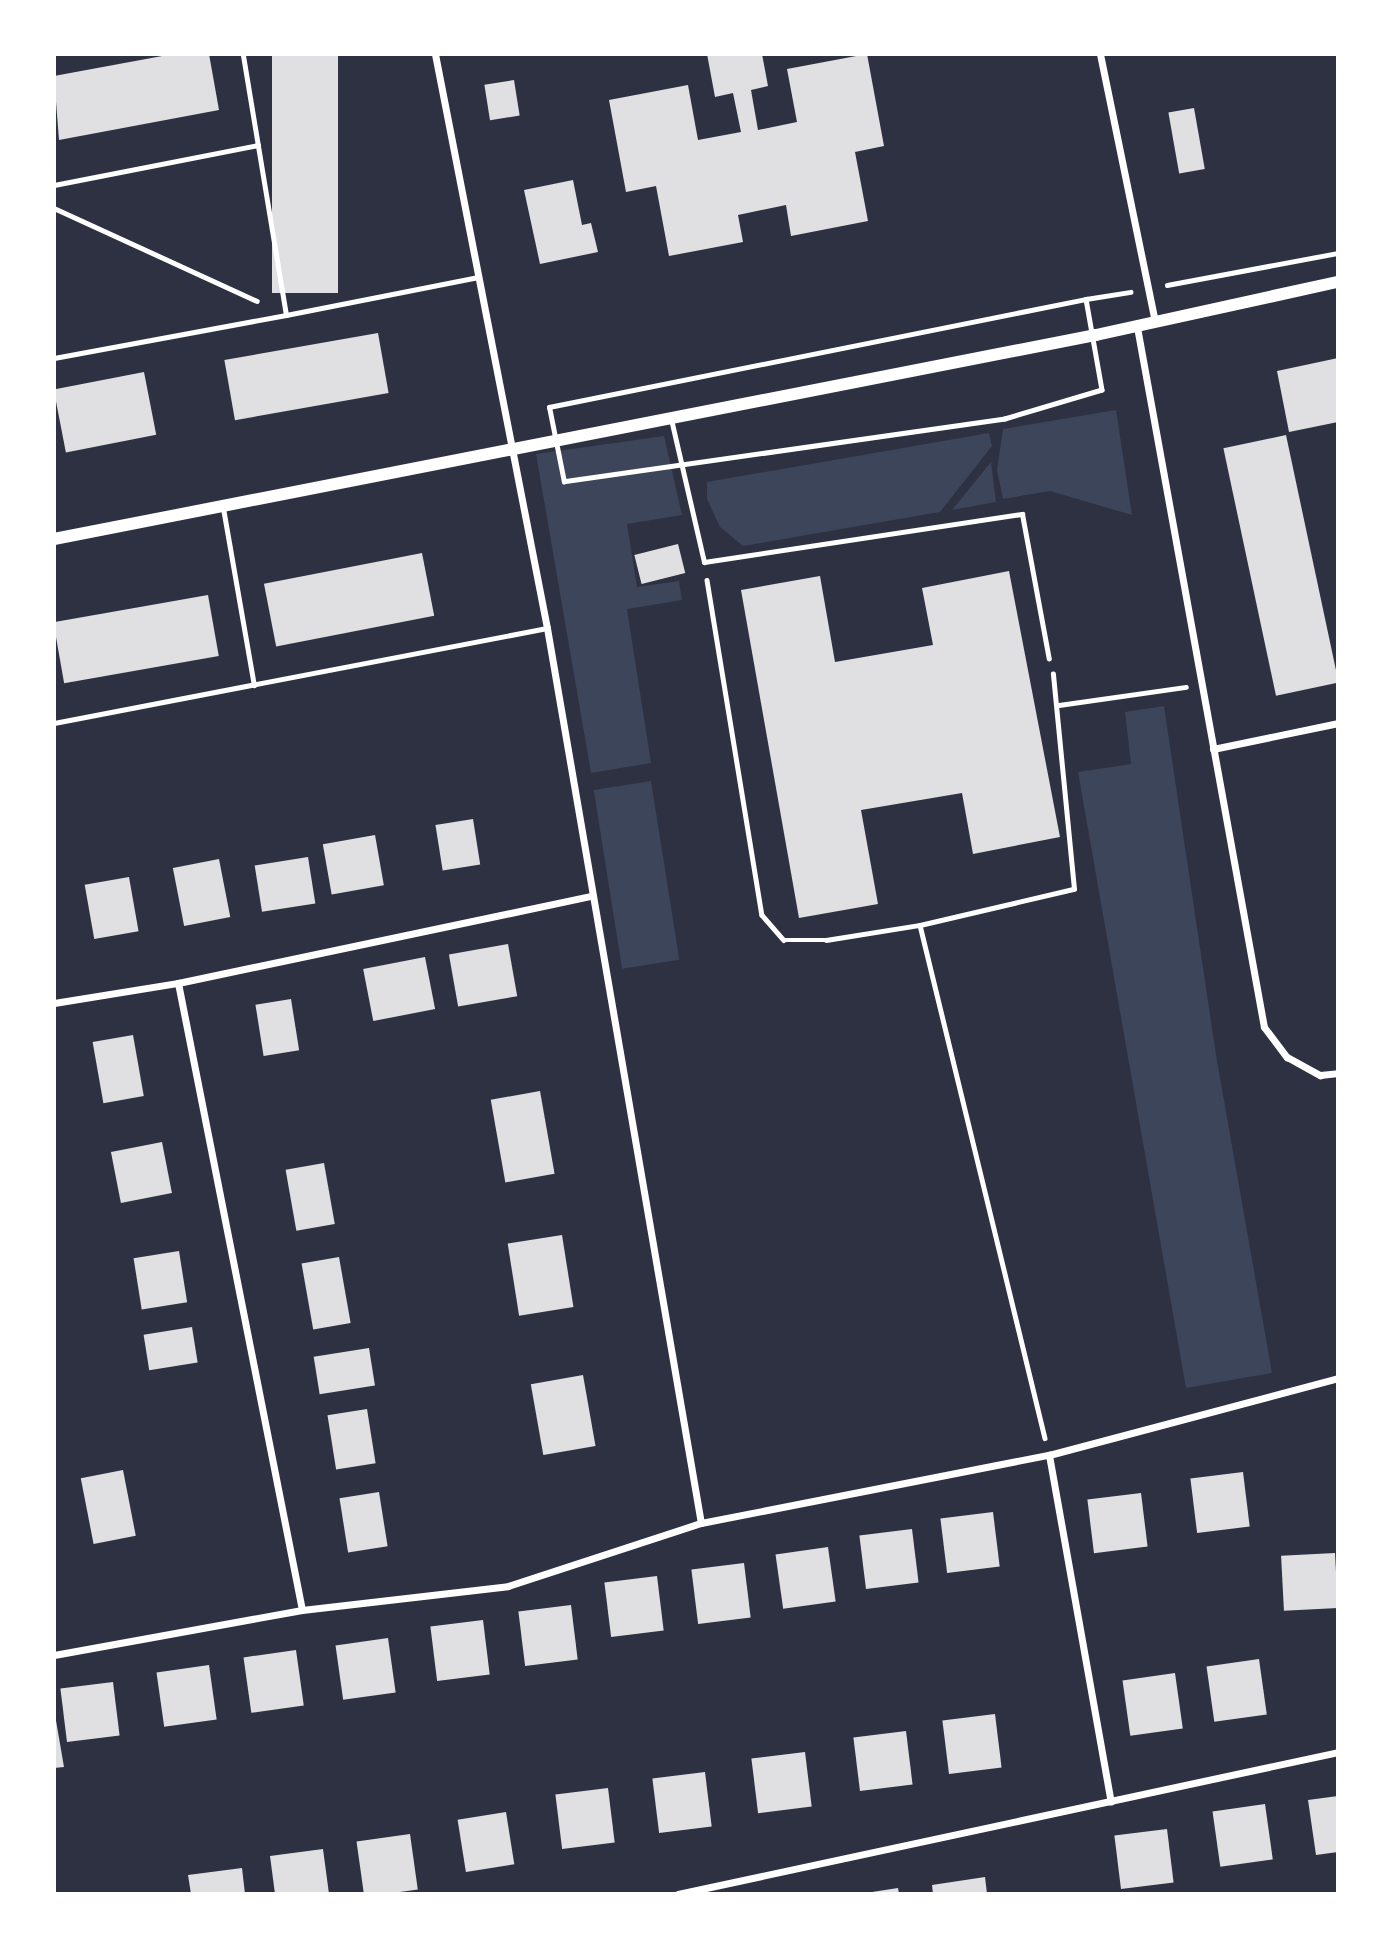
<!DOCTYPE html>
<html>
<head>
<meta charset="utf-8">
<style>
  body { margin:0 }
  #map { position:relative; width:1392px; height:1948px; overflow:hidden; background:#2d3142; font-family:"Noto Sans",sans-serif }
  div>[style] { position:absolute }
  .green>* { inset:0; background:#3c4559; transform-origin:0 0 }
  .building>* { inset:0; background:#e0e0e3; transform-origin:0 0 }
  .path>* { height:4.5px; margin:-2.25px; padding:0 2.25px; transform-origin:2.25px; border-radius:2.25px; background:#fff }
  .service>* { height:5px; margin:-2.5px; padding:0 2.5px; transform-origin:2.5px; border-radius:2.5px; background:#fff }
  .minor>* { height:7px; margin:-3.5px; padding:0 3.5px; transform-origin:3.5px; border-radius:3.5px; background:#fff }
  .tertiary>* { height:12px; margin:-6px; padding:0 6px; transform-origin:6px; border-radius:6px; background:#fff }
  span { translate:-50% -50%; white-space:nowrap; text-align:center; line-height:1.15; -webkit-text-stroke:6px #fff; paint-order:stroke }
  .frame { position:absolute; inset:0; border:56px solid #fff; pointer-events:none }
</style>
</head>
<body>
<div id="map">
  <div class="green">
    <i style="clip-path:polygon(1116px 410px,1132px 515px,1050px 491px,1003px 499px,997px 470px,1003px 429px)"></i>
    <i style="clip-path:polygon(989px 433px,992px 446px,940px 512px,743px 546px,720px 527px,707px 499px,707px 482px)"></i>
    <i style="clip-path:polygon(664px 436px,682px 515px,627px 524px,637px 587px,679px 581px,682px 600px,627px 609px,651px 763px,591px 773px,536px 454px)"></i>
    <i style="clip-path:polygon(991px 462px,996px 502px,952px 510px)"></i>
    <i style="clip-path:polygon(1164px 706px,1216px 1055px,1272px 1373px,1186px 1388px,1078px 772px,1131px 764px,1125px 712px)"></i>
    <i style="left:651px;top:781px;width:181px;height:58px;rotate:81deg"></i>
  </div>
  <div class="building">
    <i style="clip-path:polygon(173px 54px,209px 54px,219px 110px,59px 140px,54px 76px)"></i>
    <i style="left:272px;top:54px;width:66px;height:239px"></i>
    <i style="clip-path:polygon(707px 54px,762px 54px,768px 86px,751px 90px,758px 130px,797px 122px,787px 69px,867px 54px,884px 146px,855px 152px,868px 221px,791px 236px,786px 205px,738px 215px,743px 242px,669px 256px,656px 186px,626px 192px,609px 100px,688px 85px,698px 140px,741px 132px,733px 93px,715px 97px)"></i>
    <i style="left:514px;top:80px;width:36px;height:30px;rotate:81deg"></i>
    <i style="left:1194px;top:108px;width:62px;height:26px;rotate:80deg"></i>
    <i style="clip-path:polygon(573px 180px,582px 225px,591px 223px,598px 252px,540px 264px,524px 190px)"></i>
    <i style="left:378px;top:333px;width:61px;height:156px;rotate:80deg"></i>
    <i style="clip-path:polygon(1338px 358px,1338px 422px,1289px 432px,1277px 371px)"></i>
    <i style="left:144px;top:372px;width:64px;height:92px;rotate:79deg"></i>
    <i style="left:1286px;top:435px;width:253px;height:64px;rotate:78deg"></i>
    <i style="left:678px;top:544px;width:30px;height:45px;rotate:76deg"></i>
    <i style="left:422px;top:553px;width:64px;height:161px;rotate:79deg"></i>
    <i style="clip-path:polygon(1009px 571px,1060px 837px,973px 854px,962px 793px,861px 810px,878px 904px,799px 918px,741px 590px,820px 576px,835px 662px,933px 645px,922px 588px)"></i>
    <i style="left:208px;top:595px;width:62px;height:157px;rotate:80deg"></i>
    <i style="left:473px;top:819px;width:46px;height:38px;rotate:81deg"></i>
    <i style="left:375px;top:835px;width:51px;height:53px;rotate:80deg"></i>
    <i style="left:308px;top:857px;width:47px;height:54px;rotate:81deg"></i>
    <i style="left:219px;top:859px;width:59px;height:47px;rotate:79deg"></i>
    <i style="left:129px;top:877px;width:55px;height:45px;rotate:80deg"></i>
    <i style="left:508px;top:944px;width:53px;height:60px;rotate:80deg"></i>
    <i style="left:425px;top:957px;width:53px;height:63px;rotate:79deg"></i>
    <i style="left:291px;top:999px;width:52px;height:36px;rotate:81deg"></i>
    <i style="left:133px;top:1035px;width:62px;height:41px;rotate:80deg"></i>
    <i style="left:540px;top:1091px;width:84px;height:50px;rotate:80deg"></i>
    <i style="left:162px;top:1142px;width:52px;height:52px;rotate:79deg"></i>
    <i style="left:324px;top:1163px;width:62px;height:39px;rotate:80deg"></i>
    <i style="left:562px;top:1235px;width:73px;height:55px;rotate:81deg"></i>
    <i style="left:179px;top:1251px;width:52px;height:46px;rotate:81deg"></i>
    <i style="left:339px;top:1257px;width:67px;height:38px;rotate:80deg"></i>
    <i style="left:192px;top:1327px;width:36px;height:49px;rotate:81deg"></i>
    <i style="left:369px;top:1348px;width:38px;height:56px;rotate:81deg"></i>
    <i style="left:583px;top:1375px;width:72px;height:53px;rotate:80deg"></i>
    <i style="left:367px;top:1409px;width:55px;height:40px;rotate:81deg"></i>
    <i style="left:123px;top:1470px;width:67px;height:43px;rotate:79deg"></i>
    <i style="left:1243px;top:1472px;width:55px;height:53px;rotate:83deg"></i>
    <i style="left:379px;top:1492px;width:55px;height:40px;rotate:81deg"></i>
    <i style="left:1141px;top:1493px;width:54px;height:54px;rotate:83deg"></i>
    <i style="left:993px;top:1512px;width:55px;height:53px;rotate:83deg"></i>
    <i style="left:912px;top:1529px;width:54px;height:53px;rotate:83deg"></i>
    <i style="left:828px;top:1547px;width:55px;height:53px;rotate:82deg"></i>
    <i style="left:1335px;top:1553px;width:55px;height:54px;rotate:87deg"></i>
    <i style="left:744px;top:1563px;width:55px;height:53px;rotate:83deg"></i>
    <i style="left:657px;top:1576px;width:55px;height:53px;rotate:83deg"></i>
    <i style="left:571px;top:1605px;width:55px;height:53px;rotate:83deg"></i>
    <i style="left:483px;top:1620px;width:55px;height:53px;rotate:83deg"></i>
    <i style="left:388px;top:1638px;width:55px;height:53px;rotate:82deg"></i>
    <i style="left:296px;top:1650px;width:56px;height:53px;rotate:82deg"></i>
    <i style="left:1259px;top:1659px;width:56px;height:53px;rotate:82deg"></i>
    <i style="left:209px;top:1665px;width:55px;height:53px;rotate:82deg"></i>
    <i style="left:1175px;top:1673px;width:56px;height:53px;rotate:82deg"></i>
    <i style="left:113px;top:1682px;width:54px;height:53px;rotate:83deg"></i>
    <i style="clip-path:polygon(54px 1709px,64px 1767px,54px 1768px)"></i>
    <i style="left:995px;top:1714px;width:54px;height:53px;rotate:83deg"></i>
    <i style="left:906px;top:1731px;width:54px;height:53px;rotate:83deg"></i>
    <i style="left:805px;top:1752px;width:55px;height:54px;rotate:83deg"></i>
    <i style="left:705px;top:1772px;width:55px;height:53px;rotate:83deg"></i>
    <i style="left:608px;top:1788px;width:55px;height:53px;rotate:83deg"></i>
    <i style="clip-path:polygon(1338px 1796px,1338px 1852px,1316px 1855px,1308px 1800px)"></i>
    <i style="left:1265px;top:1804px;width:56px;height:53px;rotate:82deg"></i>
    <i style="left:506px;top:1812px;width:53px;height:49px;rotate:81deg"></i>
    <i style="left:1167px;top:1829px;width:54px;height:53px;rotate:83deg"></i>
    <i style="left:410px;top:1834px;width:56px;height:54px;rotate:82deg"></i>
    <i style="clip-path:polygon(323px 1849px,329px 1894px,275px 1894px,270px 1856px)"></i>
    <i style="clip-path:polygon(242px 1868px,245px 1894px,191px 1894px,188px 1875px)"></i>
    <i style="clip-path:polygon(985px 1877px,987px 1894px,933px 1894px,932px 1885px)"></i>
    <i style="clip-path:polygon(898px 1888px,899px 1894px,872px 1894px,872px 1892px)"></i>
  </div>
  <div class="path">
    <i style="left:54px;top:208px;width:223px;rotate:24.6deg"></i>
    <i style="left:1167px;top:285px;width:174px;rotate:-10.6deg"></i>
    <i style="left:1086px;top:299px;width:92px;rotate:80deg"></i>
    <i style="left:1102px;top:390px;width:101px;rotate:163.4deg"></i>
    <i style="left:1005px;top:419px;width:445px;rotate:171.9deg"></i>
    <i style="left:564px;top:482px;width:76px;rotate:-101.3deg"></i>
    <i style="left:549px;top:407px;width:548px;rotate:-11.37deg"></i>
    <i style="left:1086px;top:299px;width:45px;rotate:-9deg"></i>
    <i style="left:707px;top:580px;width:339px;rotate:80.7deg"></i>
    <i style="left:762px;top:915px;width:33px;rotate:49deg"></i>
    <i style="left:784px;top:940px;width:42px"></i>
    <i style="left:826px;top:940px;width:95px;rotate:-9.1deg"></i>
    <i style="left:920px;top:925px;width:158px;rotate:-13.2deg"></i>
    <i style="left:1074px;top:889px;width:216px;rotate:-95.6deg"></i>
    <i style="left:1059px;top:705px;width:128px;rotate:-8.1deg"></i>
    <i style="left:920px;top:925px;width:528px;rotate:76.31deg"></i>
  </div>
  <div class="service">
    <i style="left:54px;top:185px;width:208px;rotate:-11.1deg"></i>
    <i style="left:286px;top:315px;width:196px;rotate:-11.2deg"></i>
    <i style="left:54px;top:358px;width:236px;rotate:-10.5deg"></i>
    <i style="left:286px;top:315px;width:265px;rotate:-99.4deg"></i>
    <i style="left:671px;top:419px;width:147px;rotate:77deg"></i>
    <i style="left:704px;top:562px;width:322px;rotate:-8.6deg"></i>
    <i style="left:1022px;top:514px;width:147px;rotate:79.5deg"></i>
    <i style="left:223px;top:508px;width:180px;rotate:80.1deg"></i>
    <i style="left:54px;top:723px;width:502px;rotate:-10.91deg"></i>
  </div>
  <div class="minor">
    <i style="left:435px;top:54px;width:585px;rotate:78.96deg"></i>
    <i style="left:547px;top:628px;width:908px;rotate:80.24deg"></i>
    <i style="left:1100px;top:54px;width:274px;rotate:78.4deg"></i>
    <i style="left:1137px;top:327px;width:711px;rotate:79.72deg"></i>
    <i style="left:1264px;top:1027px;width:38px;rotate:53deg"></i>
    <i style="left:1287px;top:1057px;width:38px;rotate:29deg"></i>
    <i style="left:1320px;top:1075px;width:18px;rotate:-6deg"></i>
    <i style="left:1213px;top:749px;width:128px;rotate:-11.7deg"></i>
    <i style="left:178px;top:983px;width:639px;rotate:78.81deg"></i>
    <i style="left:54px;top:1003px;width:126px;rotate:-9.2deg"></i>
    <i style="left:178px;top:983px;width:421px;rotate:-11.9deg"></i>
    <i style="left:1049px;top:1455px;width:352px;rotate:79.9deg"></i>
    <i style="left:54px;top:1655px;width:252px;rotate:-10.3deg"></i>
    <i style="left:302px;top:1610px;width:207px;rotate:-6.6deg"></i>
    <i style="left:508px;top:1586px;width:203px;rotate:-18.1deg"></i>
    <i style="left:701px;top:1523px;width:355px;rotate:-11.1deg"></i>
    <i style="left:1049px;top:1455px;width:299px;rotate:-14.9deg"></i>
    <i style="left:678px;top:1894px;width:675px;rotate:-12.14deg"></i>
  </div>
  <div class="tertiary">
    <i style="left:54px;top:539px;width:1062px;rotate:-11.08deg"></i>
    <i style="left:1096px;top:335px;width:248px;rotate:-12.4deg"></i>
  </div>
  <div class="frame"></div>
</div>
</body>
</html>
